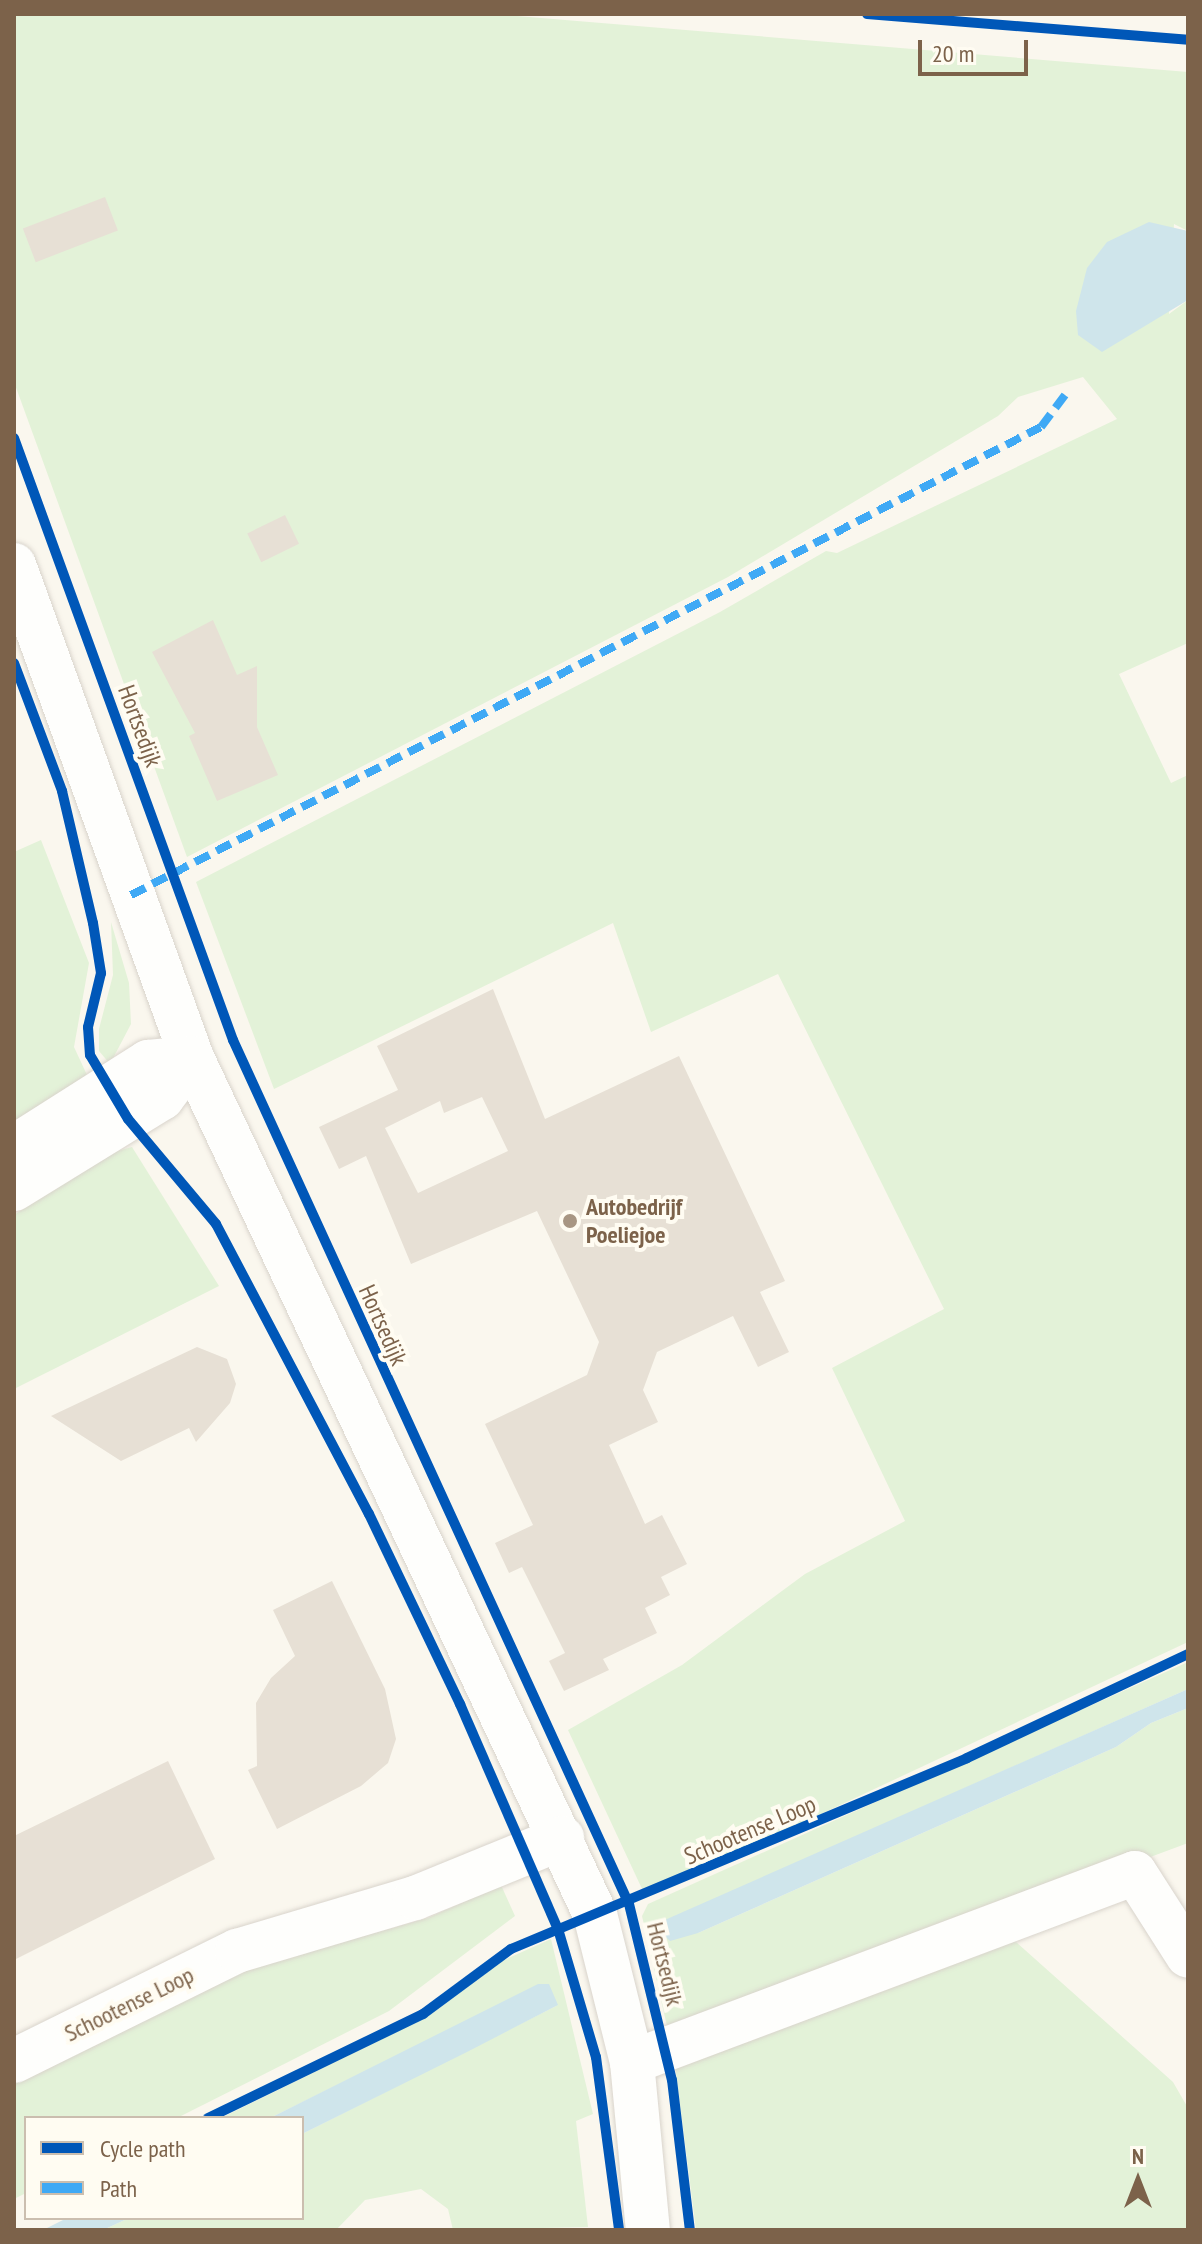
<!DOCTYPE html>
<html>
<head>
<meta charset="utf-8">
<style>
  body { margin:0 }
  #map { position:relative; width:1202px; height:2244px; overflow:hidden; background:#faf7ee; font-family:"PT Sans Narrow",sans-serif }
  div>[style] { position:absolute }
  .green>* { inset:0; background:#e3f2d8 }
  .water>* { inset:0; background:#cfe5eb }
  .building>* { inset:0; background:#e7e0d5; transform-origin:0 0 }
  .roads { filter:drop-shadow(0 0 2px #d9d4cc) drop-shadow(0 0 2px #d9d4cc) }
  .minor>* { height:44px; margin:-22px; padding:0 22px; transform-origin:22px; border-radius:22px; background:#fefefc }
  .quiet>* { height:8px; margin-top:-4px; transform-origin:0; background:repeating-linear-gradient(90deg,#3fa9f5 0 16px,transparent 0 24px) }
  .cycleway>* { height:10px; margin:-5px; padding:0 5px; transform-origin:5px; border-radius:5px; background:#0057b8 }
  .dots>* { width:22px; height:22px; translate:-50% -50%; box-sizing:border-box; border:4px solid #fffcf2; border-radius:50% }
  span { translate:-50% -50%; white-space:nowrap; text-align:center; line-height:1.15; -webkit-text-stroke:8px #fffcf2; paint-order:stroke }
  .street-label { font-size:24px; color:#7c624a }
  .poi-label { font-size:24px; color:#7c624a; font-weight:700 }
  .left { translate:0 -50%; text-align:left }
  .frame { position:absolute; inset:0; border:16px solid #7c624a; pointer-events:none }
  .legend { position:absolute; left:24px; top:2116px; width:280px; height:104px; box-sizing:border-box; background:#fffcf2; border:2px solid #cbbeaf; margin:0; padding:10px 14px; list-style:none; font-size:24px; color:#7c624a }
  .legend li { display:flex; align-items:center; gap:16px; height:40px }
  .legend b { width:40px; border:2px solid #cbbeaf }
  .north { position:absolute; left:1098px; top:2140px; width:80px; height:80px; -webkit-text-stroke:6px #fffcf2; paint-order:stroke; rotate:0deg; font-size:22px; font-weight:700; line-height:32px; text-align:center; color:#7c624a }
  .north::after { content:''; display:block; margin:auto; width:28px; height:36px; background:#7c624a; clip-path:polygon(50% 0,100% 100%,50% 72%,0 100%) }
  .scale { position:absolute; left:918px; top:40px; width:110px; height:36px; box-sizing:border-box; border:4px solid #7c624a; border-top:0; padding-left:10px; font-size:24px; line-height:28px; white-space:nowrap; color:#7c624a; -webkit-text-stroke:6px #fffcf2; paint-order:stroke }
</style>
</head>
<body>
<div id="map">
  <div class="green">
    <i style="clip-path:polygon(14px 14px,494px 14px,1188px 72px,1188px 231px,1174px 224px,1169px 314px,1188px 300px,1188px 643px,1119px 674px,1171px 783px,1188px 775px,1188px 1642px,742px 1851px,643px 1891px,568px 1730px,682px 1665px,805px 1574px,905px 1521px,832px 1368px,944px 1309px,778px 974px,651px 1032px,613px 923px,274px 1089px,196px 882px,720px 612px,826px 551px,837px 553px,1117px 419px,1083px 377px,1018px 397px,998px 416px,728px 577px,187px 857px,14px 382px)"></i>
    <i style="clip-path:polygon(41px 840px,89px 963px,74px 1047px,87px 1075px,14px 1126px,14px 852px)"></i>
    <i style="clip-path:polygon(111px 922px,129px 983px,131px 1024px,110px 1064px,99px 1051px,99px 1029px,113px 975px)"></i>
    <i style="clip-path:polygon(132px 1147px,219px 1286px,14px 1389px,14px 1215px,110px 1153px)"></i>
    <i style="clip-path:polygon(1188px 1662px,1188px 1689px,659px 1924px,698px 1933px,1116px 1747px,1151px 1723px,1188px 1708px,1188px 1843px,726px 2015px,1006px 1933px,1173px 2082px,1188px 2108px,1188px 2230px,696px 2230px,674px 2057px,642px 1916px,648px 1904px)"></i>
    <i style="clip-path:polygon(501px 1885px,515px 1916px,389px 2011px,177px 2118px,26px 2118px,26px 2193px,14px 2199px,14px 2079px,242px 1970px,428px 1918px)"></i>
    <i style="clip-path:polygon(551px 1939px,593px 2114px,576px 2121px,588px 2227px,453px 2230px,448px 2209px,421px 2189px,365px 2200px,336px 2230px,103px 2230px,129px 2218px,302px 2218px,302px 2134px,558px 2005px,376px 2066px,270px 2118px,221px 2118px,427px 2017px,504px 1960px)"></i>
  </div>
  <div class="water">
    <i style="clip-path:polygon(1149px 222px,1188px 231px,1188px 300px,1102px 352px,1078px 335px,1076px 311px,1087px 268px,1107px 242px)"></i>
    <i style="clip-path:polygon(1188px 1689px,1188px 1708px,1151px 1723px,1116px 1747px,698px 1933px,670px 1941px,661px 1932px,659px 1924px,667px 1919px)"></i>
    <i style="clip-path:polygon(538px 1984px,549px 1984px,558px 2005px,467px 2052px,302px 2134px,302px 2118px,270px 2118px)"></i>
    <i style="clip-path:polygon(67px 2218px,129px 2218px,103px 2230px,43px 2230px)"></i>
  </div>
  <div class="building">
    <i style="left:105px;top:197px;width:36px;height:88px;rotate:69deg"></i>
    <i style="left:285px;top:515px;width:32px;height:42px;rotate:64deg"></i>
    <i style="clip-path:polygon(213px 620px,237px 675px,257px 666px,257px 727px,278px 775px,217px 801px,189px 736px,195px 733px,152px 652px)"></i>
    <i style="clip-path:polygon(evenodd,493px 989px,545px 1119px,679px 1056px,785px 1281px,760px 1292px,789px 1352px,758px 1367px,733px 1316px,657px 1352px,643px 1390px,658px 1422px,609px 1445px,645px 1524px,662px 1515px,687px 1564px,661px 1577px,670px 1595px,645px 1608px,657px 1633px,603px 1659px,609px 1670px,564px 1691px,549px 1661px,565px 1653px,522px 1567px,509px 1573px,495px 1543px,533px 1525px,485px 1424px,587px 1375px,599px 1342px,537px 1211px,411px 1264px,366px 1156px,339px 1169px,319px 1127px,398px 1090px,377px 1046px,493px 989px,482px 1097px,508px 1151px,418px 1193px,385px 1128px,440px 1101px,444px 1113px,482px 1097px)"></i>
    <i style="clip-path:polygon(197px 1347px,227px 1359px,236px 1384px,230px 1403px,196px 1442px,189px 1428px,121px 1461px,51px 1416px)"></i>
    <i style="clip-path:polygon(332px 1581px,385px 1689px,396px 1739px,388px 1763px,361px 1786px,277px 1829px,248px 1770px,257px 1766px,256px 1703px,271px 1678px,295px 1656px,273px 1610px)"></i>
    <i style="clip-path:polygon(168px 1761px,215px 1859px,14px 1960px,14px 1836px)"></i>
  </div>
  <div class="roads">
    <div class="minor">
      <i style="left:14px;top:565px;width:524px;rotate:70.15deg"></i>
      <i style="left:192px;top:1058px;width:946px;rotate:64.79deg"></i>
      <i style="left:595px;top:1914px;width:153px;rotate:76deg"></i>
      <i style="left:632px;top:2062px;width:169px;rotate:84.6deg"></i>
      <i style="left:14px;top:1147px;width:159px;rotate:-32.4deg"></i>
      <i style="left:148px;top:1062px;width:44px;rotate:-5.2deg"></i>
      <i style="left:14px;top:1189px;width:174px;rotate:-31.6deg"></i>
      <i style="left:162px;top:1098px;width:50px;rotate:-53.1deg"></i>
      <i style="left:14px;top:2061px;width:249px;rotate:-26.3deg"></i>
      <i style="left:237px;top:1951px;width:186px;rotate:-16.6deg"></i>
      <i style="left:415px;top:1898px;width:159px;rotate:-22.2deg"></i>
      <i style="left:632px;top:2062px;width:537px;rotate:-20.59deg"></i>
      <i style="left:1135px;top:1873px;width:98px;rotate:57.4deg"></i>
    </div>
  </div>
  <div class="quiet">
    <i style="left:131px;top:895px;width:1023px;rotate:-27.22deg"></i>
    <i style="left:1041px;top:427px;width:45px;rotate:-53.1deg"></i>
  </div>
  <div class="cycleway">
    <i style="left:867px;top:14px;width:322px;rotate:4.6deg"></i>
    <i style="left:14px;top:438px;width:641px;rotate:70.01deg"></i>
    <i style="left:233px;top:1040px;width:950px;rotate:65.38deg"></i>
    <i style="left:629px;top:1904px;width:181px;rotate:76.3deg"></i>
    <i style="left:672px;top:2080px;width:151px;rotate:83.2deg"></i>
    <i style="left:14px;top:663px;width:137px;rotate:69.4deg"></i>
    <i style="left:62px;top:791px;width:136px;rotate:76.8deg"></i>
    <i style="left:93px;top:923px;width:51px;rotate:80.9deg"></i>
    <i style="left:101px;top:973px;width:56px;rotate:103.5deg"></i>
    <i style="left:88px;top:1027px;width:28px;rotate:86deg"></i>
    <i style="left:90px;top:1055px;width:74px;rotate:59.3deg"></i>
    <i style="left:128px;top:1119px;width:137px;rotate:50deg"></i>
    <i style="left:216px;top:1224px;width:328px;rotate:62.2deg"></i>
    <i style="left:369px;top:1514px;width:211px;rotate:64.4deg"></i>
    <i style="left:460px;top:1704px;width:245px;rotate:66.5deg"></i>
    <i style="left:558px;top:1929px;width:134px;rotate:73.5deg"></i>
    <i style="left:596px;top:2057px;width:175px;rotate:82.4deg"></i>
    <i style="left:208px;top:2118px;width:239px;rotate:-25.8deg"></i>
    <i style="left:423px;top:2014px;width:109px;rotate:-36.5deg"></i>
    <i style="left:511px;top:1949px;width:494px;rotate:-22.7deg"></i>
    <i style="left:967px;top:1758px;width:244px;rotate:-25.2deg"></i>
  </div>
  <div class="dots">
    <i style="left:570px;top:1221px;background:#a89683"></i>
  </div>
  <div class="street-label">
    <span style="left:140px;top:726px;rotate:70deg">Hortsedijk</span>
    <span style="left:383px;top:1325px;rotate:66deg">Hortsedijk</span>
    <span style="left:750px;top:1830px;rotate:-23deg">Schootense Loop</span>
    <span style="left:665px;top:1964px;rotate:76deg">Hortsedijk</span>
    <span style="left:129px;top:2004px;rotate:-26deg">Schootense Loop</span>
  </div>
  <div class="poi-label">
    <span class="left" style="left:586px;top:1221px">Autobedrijf<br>Poeliejoe</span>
  </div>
  <div class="frame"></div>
  <ul class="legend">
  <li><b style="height:10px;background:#0057b8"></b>Cycle path</li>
  <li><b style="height:10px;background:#3fa9f5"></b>Path</li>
  </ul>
  <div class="north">N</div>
  <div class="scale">20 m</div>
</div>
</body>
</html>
